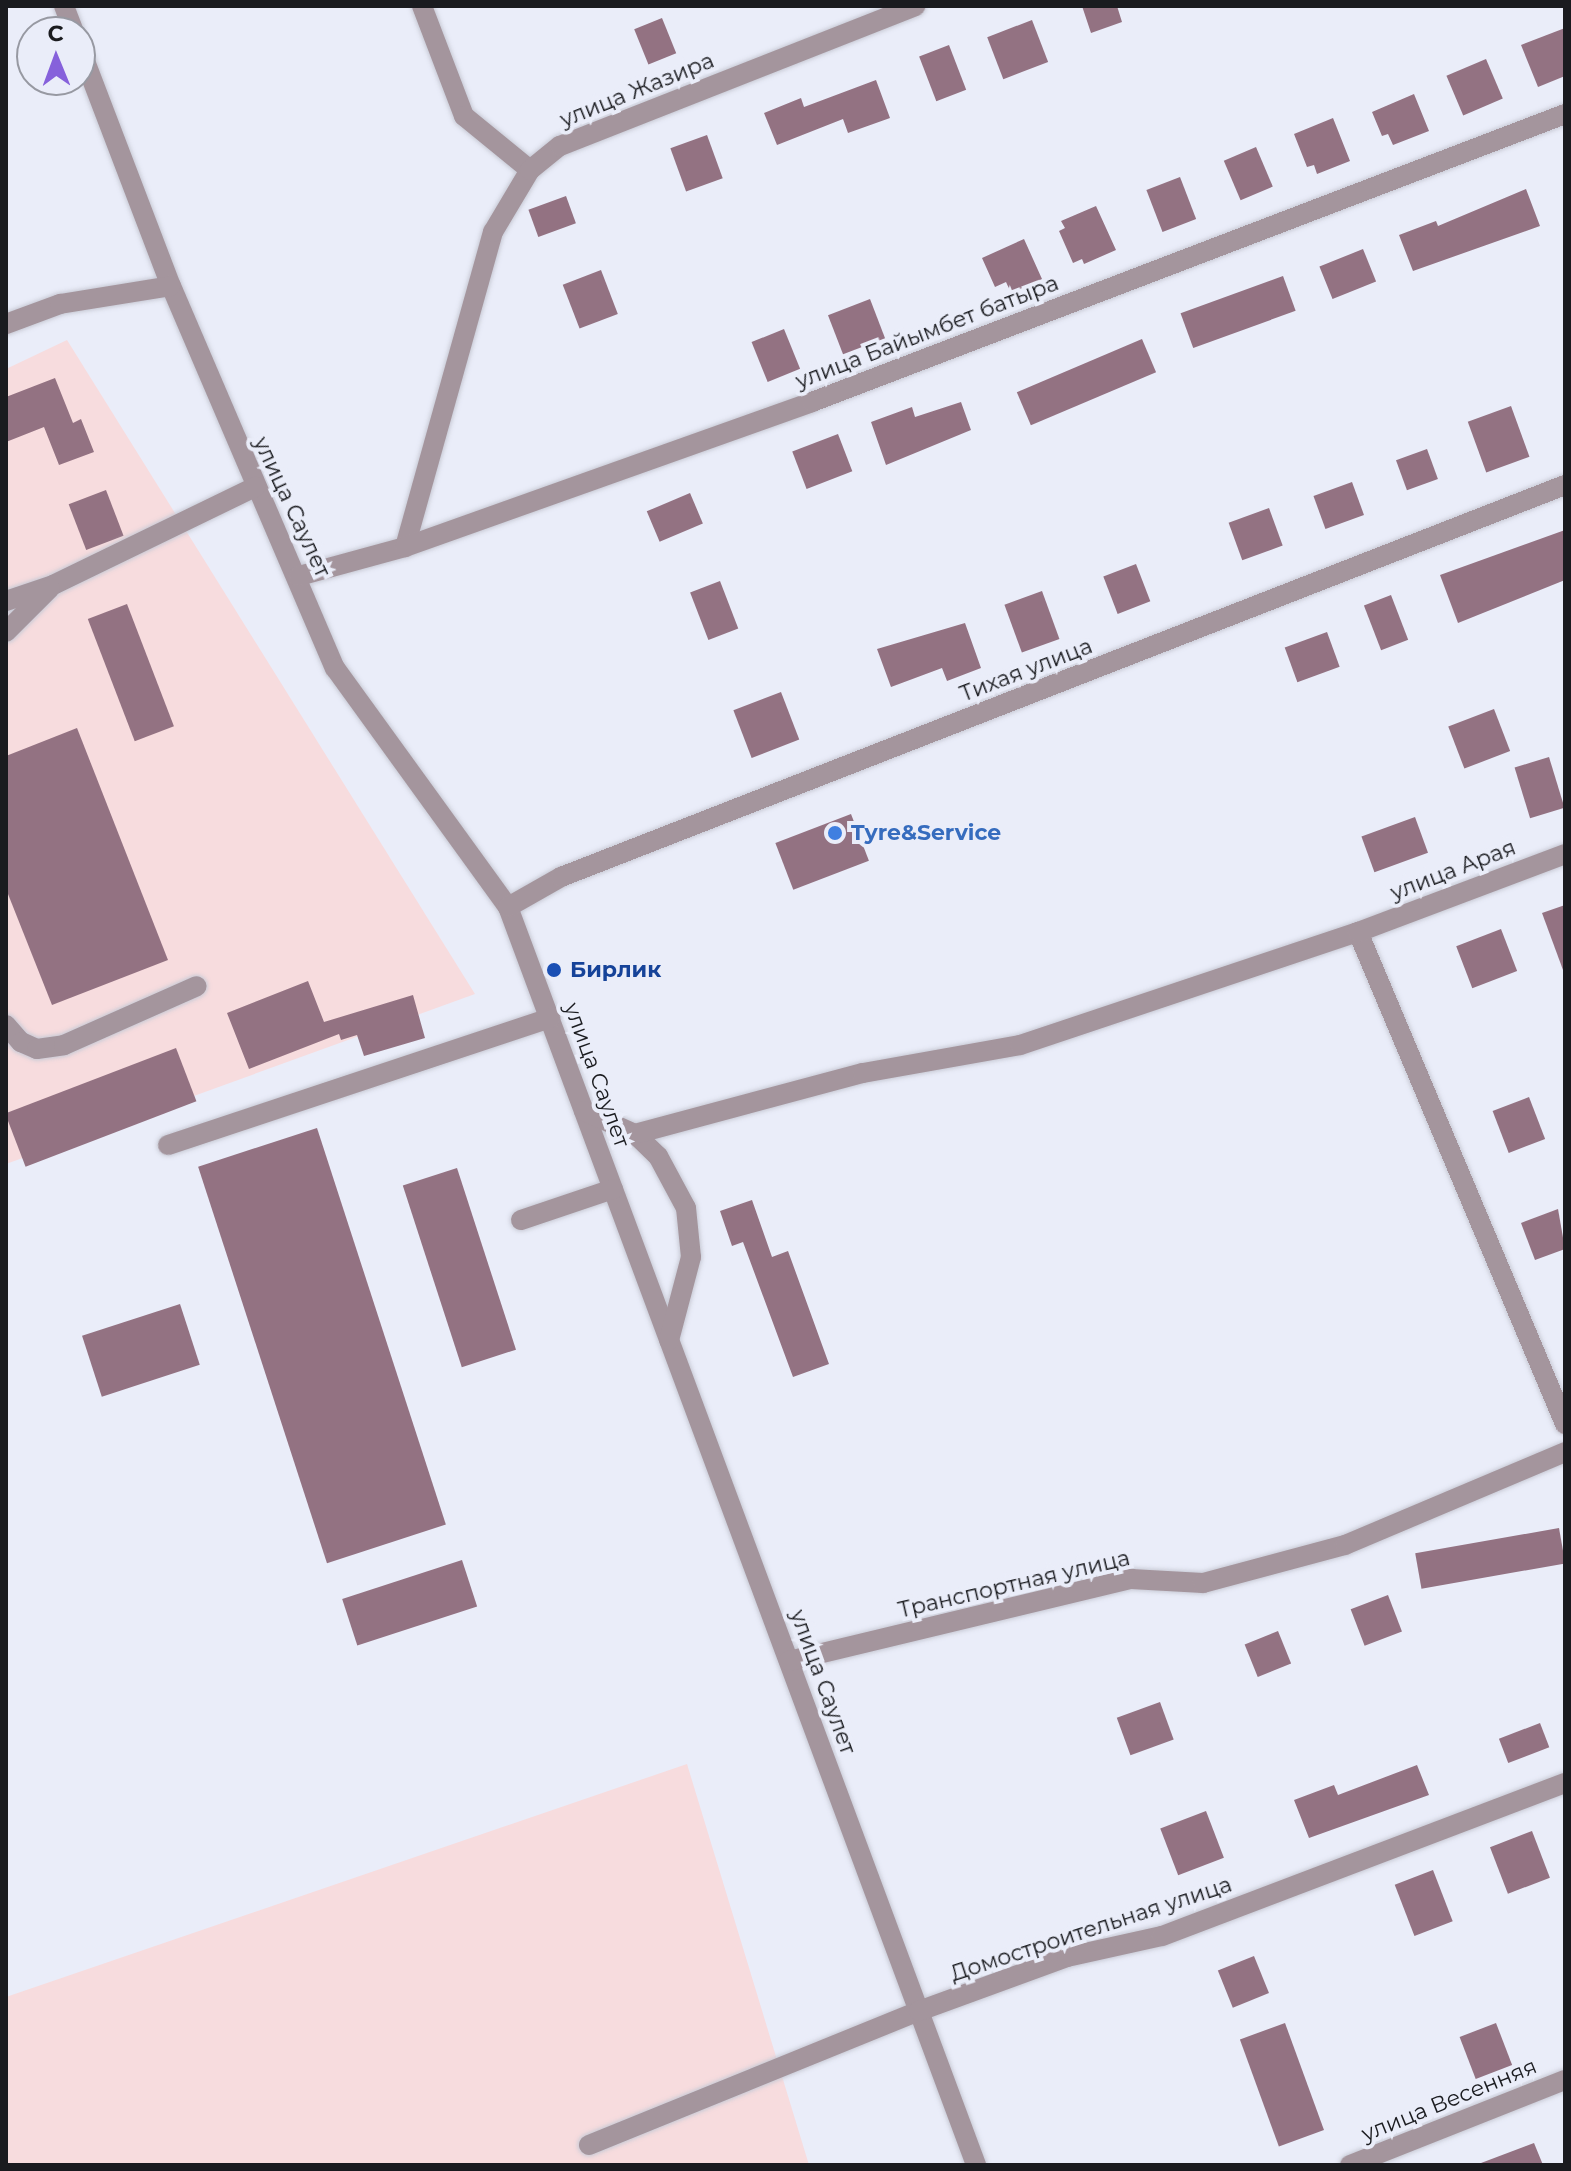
<!DOCTYPE html>
<html>
<head>
<meta charset="utf-8">
<style>
  body { margin:0 }
  #map { position:relative; width:1571px; height:2171px; overflow:hidden; background:#eaedf9; font-family:Montserrat,sans-serif }
  div>[style] { position:absolute }
  .industrial>* { inset:0; background:#f7dcde }
  .building>* { inset:0; background:#937282; transform-origin:0 0 }
  .roads { filter:drop-shadow(0 0 2px #c9cbd6) drop-shadow(0 0 2px #c9cbd6) }
  .minor>* { height:20px; margin:-10px; padding:0 10px; transform-origin:10px; border-radius:10px; background:#a4959d }
  .dots>* { width:22px; height:22px; translate:-50% -50%; box-sizing:border-box; border:4px solid #eaedf9; border-radius:50% }
  span { translate:-50% -50%; white-space:nowrap; text-align:center; line-height:1.15; -webkit-text-stroke:8px #eaedf9; paint-order:stroke }
  .street-label { font-size:22px; color:#1a1b1f }
  .shop-label { font-size:22px; color:#366cbe; font-weight:700 }
  .left { translate:0 -50%; text-align:left }
  .transit-label { font-size:22px; color:#164399; font-weight:700 }
  .frame { position:absolute; inset:0; border:8px solid #1a1b1f; pointer-events:none }
  .north { position:absolute; left:16px; top:16px; width:80px; height:80px; box-sizing:border-box; background:#eaedf9; border:2px solid #9799a2; border-radius:50%; rotate:359deg; font-size:22px; font-weight:700; line-height:32px; text-align:center; color:#1a1b1f }
  .north::after { content:''; display:block; margin:auto; width:28px; height:36px; background:#8661db; clip-path:polygon(50% 0,100% 100%,50% 72%,0 100%) }
</style>
</head>
<body>
<div id="map">
  <div class="industrial">
    <i style="clip-path:polygon(67px 340px,475px 994px,6px 1164px,6px 369px)"></i>
    <i style="clip-path:polygon(687px 1764px,809px 2165px,6px 2165px,6px 1997px)"></i>
  </div>
  <div class="building">
    <i style="clip-path:polygon(1082px 6px,1117px 6px,1122px 22px,1091px 33px)"></i>
    <i style="left:662px;top:18px;width:38px;height:30px;rotate:68deg"></i>
    <i style="left:1032px;top:20px;width:45px;height:48px;rotate:69deg"></i>
    <i style="clip-path:polygon(1565px 28px,1565px 76px,1538px 87px,1521px 45px)"></i>
    <i style="left:949px;top:45px;width:48px;height:32px;rotate:69deg"></i>
    <i style="left:1486px;top:59px;width:43px;height:43px;rotate:67deg"></i>
    <i style="clip-path:polygon(876px 80px,890px 118px,848px 133px,843px 119px,777px 145px,764px 113px,801px 98px,804px 107px)"></i>
    <i style="clip-path:polygon(1414px 94px,1429px 131px,1393px 145px,1388px 134px,1382px 136px,1372px 112px)"></i>
    <i style="clip-path:polygon(1333px 118px,1350px 161px,1317px 174px,1314px 165px,1307px 167px,1294px 134px)"></i>
    <i style="left:707px;top:135px;width:46px;height:39px;rotate:70deg"></i>
    <i style="left:1256px;top:147px;width:43px;height:35px;rotate:67deg"></i>
    <i style="left:1180px;top:177px;width:45px;height:36px;rotate:69deg"></i>
    <i style="clip-path:polygon(1526px 189px,1540px 226px,1413px 271px,1399px 235px,1436px 221px,1438px 226px)"></i>
    <i style="left:566px;top:196px;width:29px;height:40px;rotate:70deg"></i>
    <i style="clip-path:polygon(1096px 206px,1116px 250px,1084px 264px,1082px 259px,1073px 263px,1059px 231px,1065px 228px,1061px 221px)"></i>
    <i style="clip-path:polygon(1024px 239px,1042px 279px,1011px 293px,1006px 282px,995px 287px,982px 258px)"></i>
    <i style="left:1363px;top:249px;width:35px;height:47px;rotate:68deg"></i>
    <i style="left:601px;top:270px;width:47px;height:41px;rotate:69deg"></i>
    <i style="left:1283px;top:276px;width:37px;height:109px;rotate:70deg"></i>
    <i style="left:870px;top:299px;width:42px;height:45px;rotate:69deg"></i>
    <i style="left:784px;top:329px;width:43px;height:35px;rotate:68deg"></i>
    <i style="left:1142px;top:339px;width:36px;height:136px;rotate:67deg"></i>
    <i style="clip-path:polygon(55px 378px,73px 423px,81px 419px,94px 452px,59px 465px,44px 427px,6px 442px,6px 397px)"></i>
    <i style="clip-path:polygon(961px 402px,971px 430px,886px 465px,871px 422px,912px 407px,915px 417px)"></i>
    <i style="left:1511px;top:406px;width:54px;height:46px;rotate:70deg"></i>
    <i style="left:838px;top:434px;width:40px;height:49px;rotate:69deg"></i>
    <i style="left:1427px;top:449px;width:32px;height:33px;rotate:70deg"></i>
    <i style="left:1352px;top:482px;width:35px;height:41px;rotate:70deg"></i>
    <i style="left:106px;top:490px;width:49px;height:40px;rotate:69deg"></i>
    <i style="left:690px;top:493px;width:33px;height:47px;rotate:67deg"></i>
    <i style="left:1269px;top:508px;width:40px;height:43px;rotate:70deg"></i>
    <i style="clip-path:polygon(1565px 530px,1565px 580px,1458px 623px,1440px 575px)"></i>
    <i style="left:1136px;top:564px;width:40px;height:35px;rotate:69deg"></i>
    <i style="left:720px;top:581px;width:51px;height:32px;rotate:69deg"></i>
    <i style="left:1042px;top:591px;width:51px;height:40px;rotate:70deg"></i>
    <i style="left:1391px;top:595px;width:48px;height:29px;rotate:69deg"></i>
    <i style="left:127px;top:604px;width:131px;height:42px;rotate:69deg"></i>
    <i style="clip-path:polygon(965px 623px,981px 668px,947px 681px,942px 668px,891px 687px,877px 649px)"></i>
    <i style="left:1327px;top:632px;width:37px;height:45px;rotate:70deg"></i>
    <i style="left:781px;top:692px;width:51px;height:51px;rotate:69deg"></i>
    <i style="left:1494px;top:709px;width:45px;height:49px;rotate:69deg"></i>
    <i style="clip-path:polygon(77px 728px,168px 960px,52px 1005px,6px 889px,6px 756px)"></i>
    <i style="left:1549px;top:757px;width:53px;height:36px;rotate:73deg"></i>
    <i style="left:851px;top:814px;width:50px;height:81px;rotate:69deg"></i>
    <i style="left:1415px;top:817px;width:38px;height:57px;rotate:70deg"></i>
    <i style="clip-path:polygon(1565px 905px,1565px 970px,1563px 970px,1542px 913px)"></i>
    <i style="left:1501px;top:929px;width:45px;height:48px;rotate:69deg"></i>
    <i style="clip-path:polygon(308px 981px,324px 1022px,413px 995px,425px 1038px,364px 1056px,357px 1035px,341px 1040px,339px 1034px,249px 1069px,227px 1013px)"></i>
    <i style="left:176px;top:1048px;width:57px;height:183px;rotate:69deg"></i>
    <i style="left:1529px;top:1097px;width:45px;height:39px;rotate:69deg"></i>
    <i style="left:317px;top:1128px;width:417px;height:125px;rotate:72deg"></i>
    <i style="left:457px;top:1168px;width:191px;height:57px;rotate:72deg"></i>
    <i style="clip-path:polygon(752px 1200px,772px 1257px,788px 1251px,829px 1364px,793px 1377px,743px 1242px,732px 1246px,720px 1211px)"></i>
    <i style="clip-path:polygon(1558px 1209px,1565px 1249px,1535px 1260px,1521px 1223px)"></i>
    <i style="left:180px;top:1304px;width:64px;height:103px;rotate:72deg"></i>
    <i style="left:1559px;top:1528px;width:36px;height:146px;rotate:80deg"></i>
    <i style="left:462px;top:1560px;width:49px;height:126px;rotate:72deg"></i>
    <i style="left:1388px;top:1595px;width:39px;height:40px;rotate:69deg"></i>
    <i style="left:1278px;top:1631px;width:35px;height:36px;rotate:68deg"></i>
    <i style="left:1160px;top:1702px;width:40px;height:46px;rotate:70deg"></i>
    <i style="left:1540px;top:1723px;width:26px;height:44px;rotate:69deg"></i>
    <i style="clip-path:polygon(1417px 1765px,1429px 1795px,1309px 1838px,1294px 1800px,1334px 1785px,1338px 1795px)"></i>
    <i style="left:1206px;top:1811px;width:50px;height:49px;rotate:69deg"></i>
    <i style="left:1532px;top:1831px;width:50px;height:45px;rotate:69deg"></i>
    <i style="left:1433px;top:1870px;width:55px;height:41px;rotate:69deg"></i>
    <i style="left:1254px;top:1956px;width:40px;height:39px;rotate:68deg"></i>
    <i style="left:1285px;top:2023px;width:114px;height:48px;rotate:70deg"></i>
    <i style="left:1496px;top:2023px;width:45px;height:39px;rotate:69deg"></i>
    <i style="clip-path:polygon(1534px 2143px,1543px 2165px,1481px 2165px,1481px 2163px)"></i>
  </div>
  <div class="roads">
    <div class="minor">
      <i style="left:64px;top:6px;width:28px;rotate:69deg"></i>
      <i style="left:422px;top:6px;width:118px;rotate:69.1deg"></i>
      <i style="left:464px;top:116px;width:85px;rotate:39.3deg"></i>
      <i style="left:80px;top:48px;width:255px;rotate:69.1deg"></i>
      <i style="left:171px;top:286px;width:416px;rotate:66.8deg"></i>
      <i style="left:335px;top:668px;width:295px;rotate:54.1deg"></i>
      <i style="left:508px;top:907px;width:1342px;rotate:69.59deg"></i>
      <i style="left:6px;top:324px;width:58px;rotate:-20.3deg"></i>
      <i style="left:60px;top:304px;width:112px;rotate:-9.2deg"></i>
      <i style="left:405px;top:547px;width:327px;rotate:-74.4deg"></i>
      <i style="left:493px;top:232px;width:72px;rotate:-59.2deg"></i>
      <i style="left:530px;top:170px;width:38px;rotate:-39deg"></i>
      <i style="left:560px;top:146px;width:382px;rotate:-21.5deg"></i>
      <i style="left:299px;top:576px;width:110px;rotate:-15.3deg"></i>
      <i style="left:405px;top:547px;width:432px;rotate:-19.6deg"></i>
      <i style="left:812px;top:402px;width:806px;rotate:-20.93deg"></i>
      <i style="left:6px;top:601px;width:50px;rotate:-18.8deg"></i>
      <i style="left:53px;top:585px;width:225px;rotate:-25.9deg"></i>
      <i style="left:6px;top:632px;width:62px;rotate:-45deg"></i>
      <i style="left:508px;top:907px;width:61px;rotate:-29.5deg"></i>
      <i style="left:561px;top:877px;width:1078px;rotate:-21.33deg"></i>
      <i style="left:1358px;top:932px;width:534px;rotate:67.18deg"></i>
      <i style="left:6px;top:1025px;width:23px;rotate:49deg"></i>
      <i style="left:21px;top:1042px;width:17px;rotate:24deg"></i>
      <i style="left:37px;top:1049px;width:27px;rotate:-8deg"></i>
      <i style="left:64px;top:1045px;width:145px;rotate:-23.9deg"></i>
      <i style="left:584px;top:1111px;width:56px;rotate:24.3deg"></i>
      <i style="left:635px;top:1134px;width:32px;rotate:44deg"></i>
      <i style="left:658px;top:1156px;width:59px;rotate:61.7deg"></i>
      <i style="left:686px;top:1208px;width:49px;rotate:84.2deg"></i>
      <i style="left:691px;top:1257px;width:86px;rotate:104.8deg"></i>
      <i style="left:635px;top:1134px;width:236px;rotate:-15deg"></i>
      <i style="left:863px;top:1073px;width:159px;rotate:-10.1deg"></i>
      <i style="left:1020px;top:1045px;width:356px;rotate:-18.5deg"></i>
      <i style="left:1358px;top:932px;width:221px;rotate:-20.6deg"></i>
      <i style="left:168px;top:1145px;width:403px;rotate:-18.4deg"></i>
      <i style="left:521px;top:1220px;width:97px;rotate:-18.6deg"></i>
      <i style="left:789px;top:1661px;width:352px;rotate:-13.5deg"></i>
      <i style="left:1131px;top:1579px;width:72px;rotate:3.2deg"></i>
      <i style="left:1203px;top:1583px;width:147px;rotate:-15deg"></i>
      <i style="left:1345px;top:1545px;width:239px;rotate:-22.9deg"></i>
      <i style="left:589px;top:2145px;width:356px;rotate:-22.1deg"></i>
      <i style="left:919px;top:2011px;width:158px;rotate:-20deg"></i>
      <i style="left:1067px;top:1957px;width:97px;rotate:-12.5deg"></i>
      <i style="left:1162px;top:1936px;width:431px;rotate:-20.8deg"></i>
      <i style="left:1350px;top:2165px;width:231px;rotate:-21.6deg"></i>
    </div>
  </div>
  <div class="dots">
    <i style="left:835px;top:833px;background:#3f7fe0"></i>
    <i style="left:554px;top:970px;background:#1a4fb4"></i>
  </div>
  <div class="street-label">
    <span style="left:637px;top:90px;rotate:-22deg">улица Жазира</span>
    <span style="left:927px;top:332px;rotate:-21deg">улица Байымбет батыра</span>
    <span style="left:292px;top:507px;rotate:65deg">улица Саулет</span>
    <span style="left:1026px;top:670px;rotate:-21deg">Тихая улица</span>
    <span style="left:1453px;top:870px;rotate:-21deg">улица Арая</span>
    <span style="left:597px;top:1075px;rotate:70deg">улица Саулет</span>
    <span style="left:1014px;top:1584px;rotate:-13deg">Транспортная улица</span>
    <span style="left:823px;top:1682px;rotate:70deg">улица Саулет</span>
    <span style="left:1091px;top:1929px;rotate:-18deg">Домостроительная улица</span>
    <span style="left:1449px;top:2100px;rotate:-22deg">улица Весенняя</span>
  </div>
  <div class="shop-label">
    <span class="left" style="left:851px;top:833px">Tyre&amp;Service</span>
  </div>
  <div class="transit-label">
    <span class="left" style="left:570px;top:970px">Бирлик</span>
  </div>
  <div class="frame"></div>
  <div class="north">С</div>
</div>
</body>
</html>
